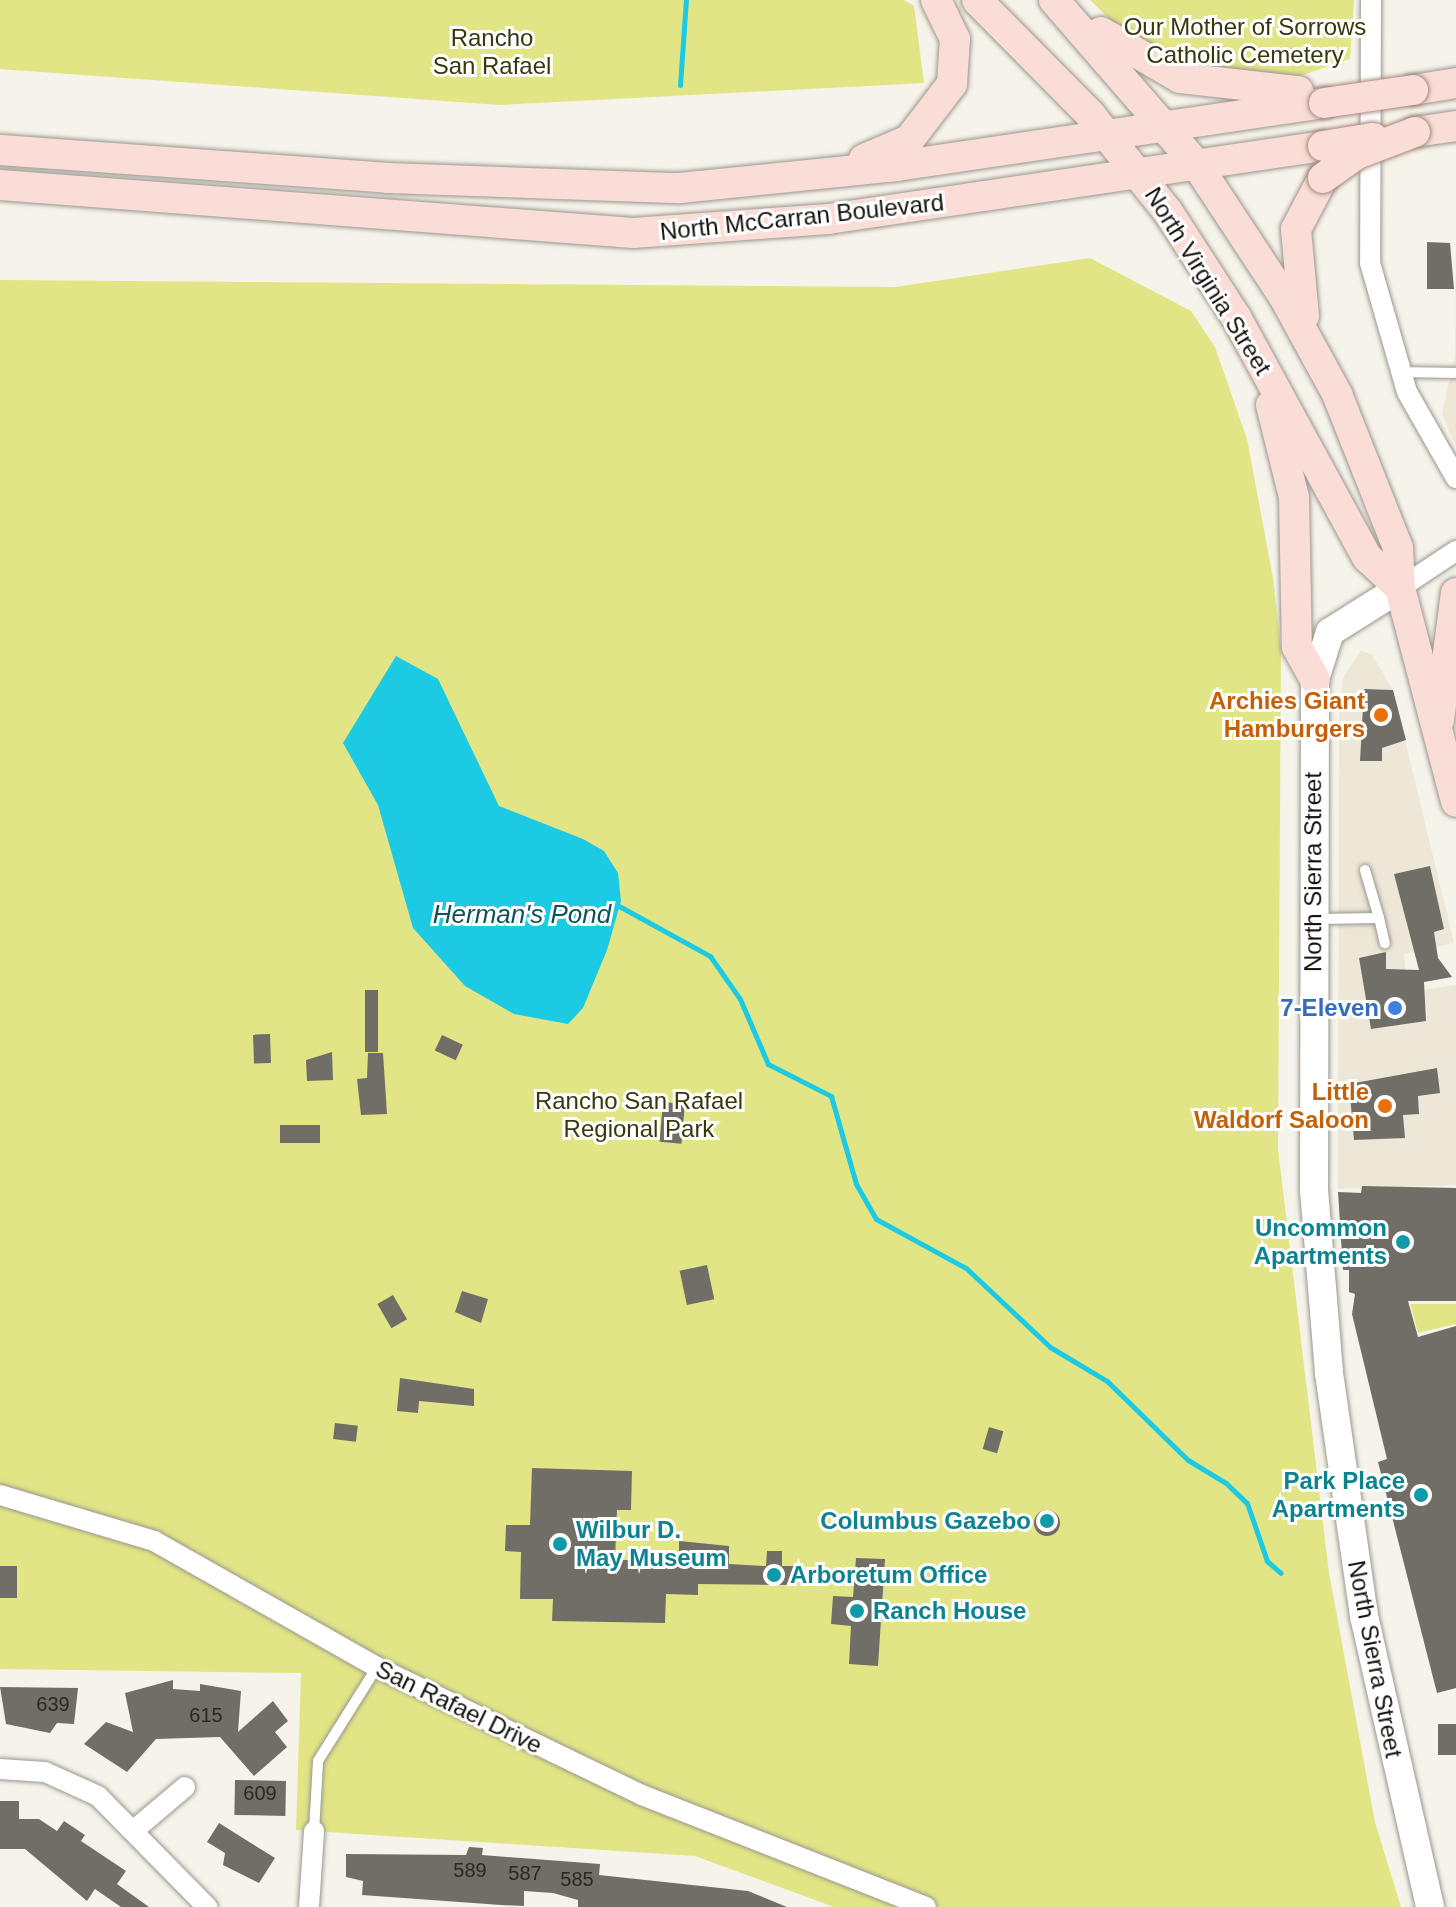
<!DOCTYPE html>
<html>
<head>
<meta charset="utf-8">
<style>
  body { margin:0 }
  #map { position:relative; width:1456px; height:1907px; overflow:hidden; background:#f6f3ea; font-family:Helvetica,sans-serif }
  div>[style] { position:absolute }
  .built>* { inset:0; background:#ede7d8 }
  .green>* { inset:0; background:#e2e585 }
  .water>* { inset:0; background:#1dcae3 }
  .stream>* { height:5px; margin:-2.5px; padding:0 2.5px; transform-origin:2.5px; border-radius:2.5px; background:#1dcae3 }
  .building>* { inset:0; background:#716e67; transform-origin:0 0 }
  .round { border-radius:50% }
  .roads { filter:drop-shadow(0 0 2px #9a9790) drop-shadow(0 0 2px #9a9790) }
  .lane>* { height:10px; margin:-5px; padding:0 5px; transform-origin:5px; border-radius:5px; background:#fff }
  .street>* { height:20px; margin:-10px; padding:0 10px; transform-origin:10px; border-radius:10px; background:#fff }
  .secondary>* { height:28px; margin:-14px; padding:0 14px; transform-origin:14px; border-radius:14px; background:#fff }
  .primary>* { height:30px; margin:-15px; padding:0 15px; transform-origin:15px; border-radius:15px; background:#f9ddd6 }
  .bridges { filter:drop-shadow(0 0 2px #a6877e) drop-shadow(0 0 2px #a6877e) }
  .primary-bridge>* { height:30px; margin:-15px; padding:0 15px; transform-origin:15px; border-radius:15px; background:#f9ddd6 }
  .dots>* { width:22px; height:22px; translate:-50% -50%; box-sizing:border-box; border:4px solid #fff; border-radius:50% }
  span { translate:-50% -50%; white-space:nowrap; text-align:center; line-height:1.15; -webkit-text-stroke:6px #fff; paint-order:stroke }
  .number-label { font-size:20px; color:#2a2824 }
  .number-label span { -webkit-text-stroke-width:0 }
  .park-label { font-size:24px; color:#38380b }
  .street-label { font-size:24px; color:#12110e }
  .food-label { font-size:24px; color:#c56008; font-weight:700 }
  .right { translate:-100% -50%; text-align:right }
  .shop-label { font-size:24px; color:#366cbe; font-weight:700 }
  .culture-label { font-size:24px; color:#0d838f; font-weight:700 }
  .left { translate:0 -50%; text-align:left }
  .water-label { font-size:26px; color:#10525c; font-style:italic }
</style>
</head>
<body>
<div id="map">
  <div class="built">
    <i style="clip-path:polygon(1456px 234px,1456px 446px,1442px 414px,1455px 356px)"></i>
    <i style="clip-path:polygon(1361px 650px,1372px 655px,1393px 690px,1454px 943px,1404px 954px,1408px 992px,1456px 985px,1456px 1185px,1338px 1189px,1339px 716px,1343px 678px)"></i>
  </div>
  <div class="green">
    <i style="clip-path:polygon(0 0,904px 0,914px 6px,924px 83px,499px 105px,0 69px)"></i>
    <i style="clip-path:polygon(1090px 0,1354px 0,1350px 59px,1285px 81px,1181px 65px,1135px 44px)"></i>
    <i style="clip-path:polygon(1090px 258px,1191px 311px,1215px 347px,1247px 439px,1273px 578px,1281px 650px,1278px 1149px,1329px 1573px,1375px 1822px,1401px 1907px,834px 1907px,695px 1856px,296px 1830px,301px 1673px,0 1669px,0 280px,895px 287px)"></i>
    <i style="clip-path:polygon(1410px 1304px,1456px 1304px,1456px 1324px,1418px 1333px)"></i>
  </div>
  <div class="water">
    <i style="clip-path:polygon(396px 656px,438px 679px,499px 806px,583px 839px,604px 851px,618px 873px,621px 901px,607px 950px,583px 1008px,568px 1024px,514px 1014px,465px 986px,413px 928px,378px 805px,343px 743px)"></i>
  </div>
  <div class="stream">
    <i style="left:680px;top:85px;width:85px;rotate:-86deg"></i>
    <i style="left:619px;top:906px;width:104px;rotate:28.8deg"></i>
    <i style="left:710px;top:956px;width:52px;rotate:55.1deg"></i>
    <i style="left:740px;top:999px;width:71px;rotate:66.7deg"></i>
    <i style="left:768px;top:1064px;width:71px;rotate:26.9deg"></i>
    <i style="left:831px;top:1096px;width:91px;rotate:74.1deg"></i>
    <i style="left:856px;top:1184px;width:40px;rotate:60.3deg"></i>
    <i style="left:876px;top:1219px;width:102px;rotate:28.6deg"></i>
    <i style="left:966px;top:1268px;width:115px;rotate:43.2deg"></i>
    <i style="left:1050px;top:1347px;width:66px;rotate:30.8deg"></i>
    <i style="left:1107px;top:1381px;width:113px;rotate:44.3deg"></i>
    <i style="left:1188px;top:1460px;width:44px;rotate:31.2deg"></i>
    <i style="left:1226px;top:1483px;width:29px;rotate:44deg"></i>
    <i style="left:1247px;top:1503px;width:61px;rotate:71deg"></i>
    <i style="left:1267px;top:1561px;width:18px;rotate:41deg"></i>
  </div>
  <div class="building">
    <i style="clip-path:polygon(1427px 242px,1450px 243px,1454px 289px,1427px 289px)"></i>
    <i style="clip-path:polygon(1364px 689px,1393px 690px,1406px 740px,1382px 748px,1382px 761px,1360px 761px)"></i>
    <i style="clip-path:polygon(1430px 866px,1444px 929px,1434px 932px,1438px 958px,1452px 977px,1424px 982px,1426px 1021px,1371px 1029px,1359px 958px,1386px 952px,1386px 969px,1419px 970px,1394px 874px)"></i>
    <i style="left:365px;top:990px;width:13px;height:62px"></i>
    <i style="left:270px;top:1034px;width:29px;height:17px;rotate:88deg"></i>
    <i style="left:442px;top:1035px;width:23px;height:17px;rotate:25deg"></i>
    <i style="clip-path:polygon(332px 1052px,333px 1080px,307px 1081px,306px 1060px)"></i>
    <i style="clip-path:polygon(368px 1053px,383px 1053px,387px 1114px,361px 1115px,357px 1079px,367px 1078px)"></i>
    <i style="clip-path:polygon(1437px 1068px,1440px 1093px,1418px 1096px,1419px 1114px,1403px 1115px,1405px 1138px,1354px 1140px,1349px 1084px)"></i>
    <i style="left:663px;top:1102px;width:22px;height:40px;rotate:5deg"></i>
    <i style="left:320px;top:1125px;width:18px;height:40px;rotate:90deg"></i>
    <i style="clip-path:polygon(1362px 1186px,1456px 1188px,1456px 1301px,1408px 1301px,1418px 1337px,1456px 1326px,1456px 1688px,1437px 1693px,1378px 1462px,1387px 1459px,1352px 1314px,1355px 1294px,1349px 1292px,1349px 1270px,1343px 1270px,1338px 1192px,1361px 1193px)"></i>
    <i style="left:707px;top:1265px;width:35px;height:28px;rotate:78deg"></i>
    <i style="clip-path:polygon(462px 1291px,488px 1299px,481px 1323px,455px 1312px)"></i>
    <i style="left:393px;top:1295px;width:28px;height:18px;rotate:60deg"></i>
    <i style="clip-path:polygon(400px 1378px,474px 1389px,474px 1406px,419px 1401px,418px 1413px,397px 1411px)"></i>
    <i style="left:335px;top:1423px;width:23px;height:16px;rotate:7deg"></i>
    <i style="left:989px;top:1427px;width:15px;height:23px;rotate:16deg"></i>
    <i style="clip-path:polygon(532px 1468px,632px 1471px,631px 1510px,617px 1510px,615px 1560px,679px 1560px,679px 1541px,729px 1546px,729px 1564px,766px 1566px,767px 1551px,782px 1551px,782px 1566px,798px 1566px,797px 1585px,698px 1584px,698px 1595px,666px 1594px,665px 1623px,552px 1621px,553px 1599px,520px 1599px,521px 1552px,505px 1551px,506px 1525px,530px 1525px)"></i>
    <i class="round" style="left:1034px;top:1510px;width:26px;height:26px"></i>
    <i style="clip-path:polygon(856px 1558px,885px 1559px,878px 1666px,849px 1664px,851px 1626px,831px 1624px,833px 1596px,853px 1597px)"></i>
    <i style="left:0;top:1566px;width:17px;height:32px"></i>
    <i style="clip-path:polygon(173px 1680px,173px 1689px,200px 1691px,200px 1684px,241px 1691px,238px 1732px,273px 1701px,288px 1721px,275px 1732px,287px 1747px,254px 1776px,220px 1737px,156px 1739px,127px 1772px,84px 1744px,106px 1722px,133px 1732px,125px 1693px)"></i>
    <i style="clip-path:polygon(0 1687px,78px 1688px,74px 1724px,57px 1723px,50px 1733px,6px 1724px)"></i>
    <i style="left:1438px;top:1724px;width:18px;height:31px"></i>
    <i style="left:235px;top:1780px;width:51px;height:35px;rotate:1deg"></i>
    <i style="clip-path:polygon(0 1801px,19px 1801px,19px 1819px,39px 1819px,57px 1831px,64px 1821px,85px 1835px,81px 1841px,126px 1871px,117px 1884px,149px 1907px,121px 1907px,95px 1889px,87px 1901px,25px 1849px,0 1849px)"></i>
    <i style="clip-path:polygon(219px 1823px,275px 1858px,259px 1883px,223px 1865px,225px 1853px,207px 1842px)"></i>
    <i style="clip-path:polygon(469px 1847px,483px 1848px,482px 1855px,600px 1864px,599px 1875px,748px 1891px,787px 1907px,578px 1907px,578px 1900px,553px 1893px,524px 1891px,524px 1906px,501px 1905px,362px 1895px,363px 1881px,346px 1877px,346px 1854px,466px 1855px)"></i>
  </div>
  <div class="roads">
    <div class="lane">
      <i style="left:1401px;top:372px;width:55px;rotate:1deg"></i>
      <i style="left:1379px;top:918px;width:26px;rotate:77deg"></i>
      <i style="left:1318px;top:919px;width:61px;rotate:-0.9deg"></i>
      <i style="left:1379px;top:918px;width:50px;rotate:-106.3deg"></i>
      <i style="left:314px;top:1831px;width:70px;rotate:-86.7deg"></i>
      <i style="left:318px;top:1761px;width:111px;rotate:-57.9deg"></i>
    </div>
    <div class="street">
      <i style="left:1371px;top:0;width:263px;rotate:90.2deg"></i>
      <i style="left:1370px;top:263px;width:134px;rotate:74deg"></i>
      <i style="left:1407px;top:392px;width:99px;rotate:60.3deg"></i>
      <i style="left:1400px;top:588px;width:67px;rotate:-33.5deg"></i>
      <i style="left:0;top:1495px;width:161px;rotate:16.6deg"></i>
      <i style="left:154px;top:1541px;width:256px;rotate:29.5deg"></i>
      <i style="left:377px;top:1667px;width:294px;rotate:25.8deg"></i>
      <i style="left:642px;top:1795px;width:305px;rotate:21.5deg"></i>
      <i style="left:0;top:1769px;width:45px;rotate:3.8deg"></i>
      <i style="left:45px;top:1772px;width:58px;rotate:24.4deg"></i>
      <i style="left:98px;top:1796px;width:156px;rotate:45.5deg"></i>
      <i style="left:133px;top:1831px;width:68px;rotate:-40.2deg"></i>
      <i style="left:309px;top:1907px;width:76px;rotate:-86.2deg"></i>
    </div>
    <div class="secondary">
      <i style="left:1400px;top:588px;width:83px;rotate:147.8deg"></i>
      <i style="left:1330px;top:632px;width:49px;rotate:107.7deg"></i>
      <i style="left:1315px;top:679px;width:511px;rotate:90.11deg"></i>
      <i style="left:1314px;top:1190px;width:184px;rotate:85.3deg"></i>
      <i style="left:1329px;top:1373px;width:246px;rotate:81.8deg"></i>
      <i style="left:1364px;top:1616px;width:298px;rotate:77.2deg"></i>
    </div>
    <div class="primary">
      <i style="left:977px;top:0;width:161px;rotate:45.3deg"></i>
      <i style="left:1090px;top:114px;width:125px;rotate:51.5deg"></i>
      <i style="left:1168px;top:212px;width:125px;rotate:57.1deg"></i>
      <i style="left:1236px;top:317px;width:273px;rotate:61.4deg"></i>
      <i style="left:1367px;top:557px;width:45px;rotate:43.2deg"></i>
      <i style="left:1054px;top:0;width:218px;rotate:49.1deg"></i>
      <i style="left:1197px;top:165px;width:158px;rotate:56.6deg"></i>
      <i style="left:1284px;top:297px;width:111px;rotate:61.3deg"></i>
      <i style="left:1337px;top:394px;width:166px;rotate:68.4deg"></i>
      <i style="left:1398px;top:548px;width:40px;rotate:87.1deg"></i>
      <i style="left:1400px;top:588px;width:221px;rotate:75.3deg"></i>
      <i style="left:1101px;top:32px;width:91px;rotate:30.2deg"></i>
      <i style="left:1180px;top:78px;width:119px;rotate:6.3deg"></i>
      <i style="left:1413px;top:90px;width:44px;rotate:-9.2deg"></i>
      <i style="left:1415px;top:132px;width:41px;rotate:-8.3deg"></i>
      <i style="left:0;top:150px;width:389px;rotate:4.1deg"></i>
      <i style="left:388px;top:178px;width:292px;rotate:2deg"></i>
      <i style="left:680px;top:188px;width:218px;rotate:-5.8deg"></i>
      <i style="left:897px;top:166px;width:432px;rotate:-8.4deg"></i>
      <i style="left:864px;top:159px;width:49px;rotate:-22.9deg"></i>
      <i style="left:909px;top:140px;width:71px;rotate:-52.5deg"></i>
      <i style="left:952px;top:84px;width:45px;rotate:-86.2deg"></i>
      <i style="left:955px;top:39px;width:43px;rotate:-116deg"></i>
      <i style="left:0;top:185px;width:635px;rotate:4.34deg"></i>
      <i style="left:633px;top:233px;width:196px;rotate:-4.1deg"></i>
      <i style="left:828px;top:219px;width:500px;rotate:-8.39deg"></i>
      <i style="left:1304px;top:316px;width:87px;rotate:-95.3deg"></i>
      <i style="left:1296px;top:229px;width:58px;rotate:-62.1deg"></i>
      <i style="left:1271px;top:405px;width:95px;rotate:76deg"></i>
      <i style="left:1294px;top:497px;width:150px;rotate:88.9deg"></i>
      <i style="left:1297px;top:647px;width:37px;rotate:61deg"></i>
      <i style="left:1439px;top:720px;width:128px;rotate:-82.4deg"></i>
    </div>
  </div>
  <div class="bridges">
    <div class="primary-bridge">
      <i style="left:1324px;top:103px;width:90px;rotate:-8.3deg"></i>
      <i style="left:1323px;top:146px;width:51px;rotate:-9.1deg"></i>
      <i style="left:1323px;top:178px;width:42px;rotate:-35.2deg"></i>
      <i style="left:1357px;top:154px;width:62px;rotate:-20.8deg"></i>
    </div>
  </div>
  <div class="dots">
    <i style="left:1381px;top:715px;background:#e8710a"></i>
    <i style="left:1395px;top:1008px;background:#3f7fe0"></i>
    <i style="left:1385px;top:1106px;background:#e8710a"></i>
    <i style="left:1403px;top:1242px;background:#0f9aa8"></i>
    <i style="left:1421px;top:1495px;background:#0f9aa8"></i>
    <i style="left:1047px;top:1521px;background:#0f9aa8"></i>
    <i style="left:560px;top:1544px;background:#0f9aa8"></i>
    <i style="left:774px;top:1575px;background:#0f9aa8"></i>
    <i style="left:857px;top:1611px;background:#0f9aa8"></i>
  </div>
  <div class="number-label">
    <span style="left:53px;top:1704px">639</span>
    <span style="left:206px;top:1715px">615</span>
    <span style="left:260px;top:1793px">609</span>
    <span style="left:470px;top:1870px">589</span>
    <span style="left:525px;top:1873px">587</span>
    <span style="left:577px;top:1879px">585</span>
  </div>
  <div class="park-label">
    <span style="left:1245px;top:41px">Our Mother of Sorrows<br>Catholic Cemetery</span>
    <span style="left:492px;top:52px">Rancho<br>San Rafael</span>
    <span style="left:639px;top:1115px">Rancho San Rafael<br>Regional Park</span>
  </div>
  <div class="street-label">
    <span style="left:802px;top:217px;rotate:-6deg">North McCarran Boulevard</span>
    <span style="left:1208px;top:281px;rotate:58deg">North Virginia Street</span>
    <span style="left:1313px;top:872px;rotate:-90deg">North Sierra Street</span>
    <span style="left:1375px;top:1659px;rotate:79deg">North Sierra Street</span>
    <span style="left:459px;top:1707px;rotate:26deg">San Rafael Drive</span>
  </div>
  <div class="food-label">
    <span class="right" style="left:1365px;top:715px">Archies Giant<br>Hamburgers</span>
    <span class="right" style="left:1369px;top:1106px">Little<br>Waldorf Saloon</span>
  </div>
  <div class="shop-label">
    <span class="right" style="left:1379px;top:1008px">7-Eleven</span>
  </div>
  <div class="culture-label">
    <span class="right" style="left:1387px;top:1242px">Uncommon<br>Apartments</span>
    <span class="right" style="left:1405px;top:1495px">Park Place<br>Apartments</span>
    <span class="right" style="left:1031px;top:1521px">Columbus Gazebo</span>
    <span class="left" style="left:576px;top:1544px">Wilbur D.<br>May Museum</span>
    <span class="left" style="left:790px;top:1575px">Arboretum Office</span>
    <span class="left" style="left:873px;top:1611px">Ranch House</span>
  </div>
  <div class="water-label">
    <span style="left:522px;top:915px">Herman's Pond</span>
  </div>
</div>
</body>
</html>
